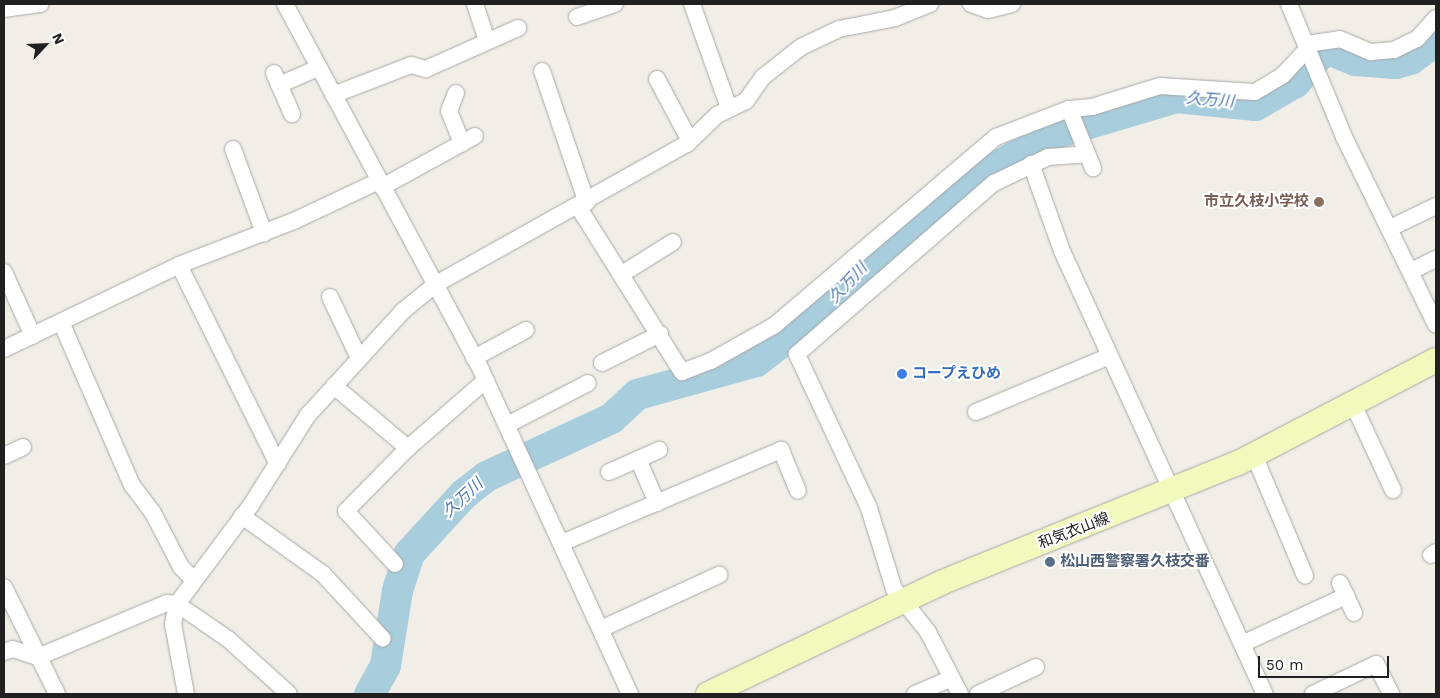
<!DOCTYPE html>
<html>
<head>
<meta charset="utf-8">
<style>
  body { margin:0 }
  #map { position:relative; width:1440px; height:698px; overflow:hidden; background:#f0eee6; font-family:"Work Sans","Noto Sans JP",sans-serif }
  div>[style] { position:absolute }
  .river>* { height:31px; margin:-15.5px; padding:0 15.5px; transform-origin:15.5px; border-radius:15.5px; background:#a8cddd }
  .roads { filter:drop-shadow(0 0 1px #a7a7a7) drop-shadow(0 0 1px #a7a7a7) }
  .street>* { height:16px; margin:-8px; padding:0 8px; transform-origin:8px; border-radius:8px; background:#fff }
  .secondary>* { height:24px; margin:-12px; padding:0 12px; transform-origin:12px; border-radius:12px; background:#f1f9bc }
  .dots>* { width:14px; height:14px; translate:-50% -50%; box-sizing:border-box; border:2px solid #fff; border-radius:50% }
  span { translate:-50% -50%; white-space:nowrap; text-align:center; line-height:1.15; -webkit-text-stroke:4px #fff; paint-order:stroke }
  .education-label { font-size:15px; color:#785e54; font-weight:700 }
  .right { translate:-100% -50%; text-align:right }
  .shop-label { font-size:15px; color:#366cbe; font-weight:700 }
  .left { translate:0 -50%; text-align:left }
  .street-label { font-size:15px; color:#202020 }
  .service-label { font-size:15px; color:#4e5e75; font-weight:700 }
  .water-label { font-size:16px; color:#4d76af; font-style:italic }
  .frame { position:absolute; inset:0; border:5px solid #202020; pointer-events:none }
  .north { position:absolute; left:20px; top:20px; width:50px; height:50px; -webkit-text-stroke:4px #fff; paint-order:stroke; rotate:65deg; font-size:14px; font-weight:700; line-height:20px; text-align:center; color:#202020 }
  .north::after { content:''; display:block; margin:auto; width:18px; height:22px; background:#202020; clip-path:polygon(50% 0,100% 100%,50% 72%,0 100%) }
  .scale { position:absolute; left:1258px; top:656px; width:131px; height:22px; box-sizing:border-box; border:2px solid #202020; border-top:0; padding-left:6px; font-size:15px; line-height:18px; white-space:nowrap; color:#202020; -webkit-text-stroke:4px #fff; paint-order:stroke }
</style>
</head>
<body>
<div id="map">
  <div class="river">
    <i style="left:369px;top:694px;width:33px;rotate:-61deg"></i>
    <i style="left:385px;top:665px;width:76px;rotate:-80.9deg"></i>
    <i style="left:397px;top:590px;width:39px;rotate:-72deg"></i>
    <i style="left:409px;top:553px;width:80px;rotate:-47.5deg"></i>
    <i style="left:463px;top:494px;width:29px;rotate:-38deg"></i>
    <i style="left:486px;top:476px;width:138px;rotate:-24.9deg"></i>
    <i style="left:611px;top:418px;width:35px;rotate:-43deg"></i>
    <i style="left:637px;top:394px;width:123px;rotate:-15.5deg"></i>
    <i style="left:756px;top:361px;width:99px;rotate:-38deg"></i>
    <i style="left:834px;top:300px;width:81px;rotate:-47deg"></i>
    <i style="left:889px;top:241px;width:23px;rotate:-13deg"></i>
    <i style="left:911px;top:236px;width:103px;rotate:-39.9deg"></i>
    <i style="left:990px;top:170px;width:69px;rotate:-30.7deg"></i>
    <i style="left:1049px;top:135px;width:133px;rotate:-16.7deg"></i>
    <i style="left:1176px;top:97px;width:79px;rotate:5.8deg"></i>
    <i style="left:1255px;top:105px;width:46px;rotate:-29.9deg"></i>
    <i style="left:1295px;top:82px;width:37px;rotate:-49deg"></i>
    <i style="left:1319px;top:54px;width:12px;rotate:-20deg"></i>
    <i style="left:1330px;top:50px;width:27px;rotate:22deg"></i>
    <i style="left:1355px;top:60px;width:40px;rotate:4.3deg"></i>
    <i style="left:1395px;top:63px;width:16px;rotate:-15deg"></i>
    <i style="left:1410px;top:59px;width:32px;rotate:-36deg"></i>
  </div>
  <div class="roads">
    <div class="street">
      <i style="left:285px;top:4px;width:415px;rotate:61.8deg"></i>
      <i style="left:481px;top:370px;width:357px;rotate:65.3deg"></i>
      <i style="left:475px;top:4px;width:39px;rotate:72deg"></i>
      <i style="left:692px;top:4px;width:110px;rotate:70.4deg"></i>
      <i style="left:971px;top:4px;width:18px;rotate:19deg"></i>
      <i style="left:988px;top:10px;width:25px;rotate:-14deg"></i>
      <i style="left:1289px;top:4px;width:144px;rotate:67.5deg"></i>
      <i style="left:1344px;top:137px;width:209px;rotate:63.9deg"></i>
      <i style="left:4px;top:9px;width:37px;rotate:-8deg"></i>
      <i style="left:577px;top:17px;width:40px;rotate:-18.9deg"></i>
      <i style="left:542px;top:71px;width:139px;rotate:71.2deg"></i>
      <i style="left:274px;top:73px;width:45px;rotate:66.3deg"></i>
      <i style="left:657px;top:79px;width:70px;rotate:62deg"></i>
      <i style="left:279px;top:85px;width:43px;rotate:-23.6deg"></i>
      <i style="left:456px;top:93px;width:19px;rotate:111deg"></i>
      <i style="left:449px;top:111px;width:35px;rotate:68deg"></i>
      <i style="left:333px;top:95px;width:84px;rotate:-21deg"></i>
      <i style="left:411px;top:65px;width:16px;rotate:15deg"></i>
      <i style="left:426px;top:69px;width:101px;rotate:-24deg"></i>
      <i style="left:1069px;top:109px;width:64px;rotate:67.9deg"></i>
      <i style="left:233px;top:149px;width:90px;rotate:69.7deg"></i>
      <i style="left:1031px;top:164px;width:92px;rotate:70.4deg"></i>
      <i style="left:1062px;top:251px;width:487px;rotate:65.4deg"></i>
      <i style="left:382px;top:187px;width:106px;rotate:-28.7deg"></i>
      <i style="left:579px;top:208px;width:194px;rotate:57.9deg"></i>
      <i style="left:682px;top:372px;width:31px;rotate:-21deg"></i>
      <i style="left:711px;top:361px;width:73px;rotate:-29.4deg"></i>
      <i style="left:775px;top:325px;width:290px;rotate:-40.4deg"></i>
      <i style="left:996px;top:137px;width:78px;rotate:-21deg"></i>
      <i style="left:1069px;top:109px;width:23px;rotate:-5deg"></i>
      <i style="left:1092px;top:107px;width:71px;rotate:-17.2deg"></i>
      <i style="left:1160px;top:86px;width:95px;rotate:3.6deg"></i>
      <i style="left:1255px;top:92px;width:31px;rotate:-31deg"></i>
      <i style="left:1282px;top:76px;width:45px;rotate:-46.8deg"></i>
      <i style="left:1313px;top:43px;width:27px;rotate:-8deg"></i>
      <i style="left:1340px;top:39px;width:34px;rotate:23deg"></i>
      <i style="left:1371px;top:52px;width:23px;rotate:-5deg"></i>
      <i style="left:1394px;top:50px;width:25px;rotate:-26deg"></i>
      <i style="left:1417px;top:39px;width:28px;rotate:-48deg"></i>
      <i style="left:1390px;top:228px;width:51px;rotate:-25.6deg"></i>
      <i style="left:179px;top:265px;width:222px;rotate:63.6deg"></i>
      <i style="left:1411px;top:271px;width:28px;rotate:-26deg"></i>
      <i style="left:4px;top:272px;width:70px;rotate:65.6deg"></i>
      <i style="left:622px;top:274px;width:60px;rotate:-32.1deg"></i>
      <i style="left:330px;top:297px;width:68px;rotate:64.6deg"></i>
      <i style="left:61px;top:322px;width:178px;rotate:66.5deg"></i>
      <i style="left:132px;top:485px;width:35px;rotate:53deg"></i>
      <i style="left:153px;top:513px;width:61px;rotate:62.6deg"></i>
      <i style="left:181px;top:567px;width:17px;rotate:45deg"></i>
      <i style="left:4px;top:349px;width:194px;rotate:-25.6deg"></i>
      <i style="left:179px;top:265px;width:125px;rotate:-21deg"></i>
      <i style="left:296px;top:220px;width:92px;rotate:-25.2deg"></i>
      <i style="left:474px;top:358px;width:59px;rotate:-28.3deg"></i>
      <i style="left:602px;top:363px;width:65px;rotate:-26.6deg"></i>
      <i style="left:334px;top:386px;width:97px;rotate:40deg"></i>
      <i style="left:1353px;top:404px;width:95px;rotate:65.1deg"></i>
      <i style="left:976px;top:412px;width:145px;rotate:-22.7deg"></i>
      <i style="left:507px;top:425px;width:91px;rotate:-27.4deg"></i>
      <i style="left:1254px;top:455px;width:131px;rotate:67.1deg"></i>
      <i style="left:4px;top:456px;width:21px;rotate:-25deg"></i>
      <i style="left:638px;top:459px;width:48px;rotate:66.6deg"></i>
      <i style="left:609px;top:472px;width:55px;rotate:-23.7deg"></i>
      <i style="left:242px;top:516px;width:100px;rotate:35.6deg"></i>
      <i style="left:323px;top:574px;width:88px;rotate:47.3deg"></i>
      <i style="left:564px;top:542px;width:236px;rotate:-23deg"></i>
      <i style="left:781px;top:450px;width:44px;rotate:67.5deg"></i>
      <i style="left:1431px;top:555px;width:6px;rotate:-31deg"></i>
      <i style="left:395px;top:564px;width:72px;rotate:-132.8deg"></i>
      <i style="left:346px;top:511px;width:88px;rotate:-45.5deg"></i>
      <i style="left:408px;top:448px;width:103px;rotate:-41.1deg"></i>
      <i style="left:1340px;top:583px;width:33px;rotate:65deg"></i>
      <i style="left:4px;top:587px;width:119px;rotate:63.6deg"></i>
      <i style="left:603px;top:628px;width:128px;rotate:-24.6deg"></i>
      <i style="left:1242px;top:644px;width:115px;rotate:-24.8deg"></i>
      <i style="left:4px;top:652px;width:9px;rotate:-18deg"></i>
      <i style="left:13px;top:649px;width:26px;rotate:18deg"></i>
      <i style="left:38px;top:657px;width:140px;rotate:-22.7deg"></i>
      <i style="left:167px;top:603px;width:10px;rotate:6deg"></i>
      <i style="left:177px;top:604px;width:62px;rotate:34.5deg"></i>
      <i style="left:228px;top:639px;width:82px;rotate:42deg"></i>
      <i style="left:186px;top:694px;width:71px;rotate:-100.5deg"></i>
      <i style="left:173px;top:624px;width:20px;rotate:-79deg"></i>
      <i style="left:177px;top:604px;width:124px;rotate:-53.2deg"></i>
      <i style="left:251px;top:505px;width:107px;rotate:-57.7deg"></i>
      <i style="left:308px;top:415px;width:142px;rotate:-47.6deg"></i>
      <i style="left:404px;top:310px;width:41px;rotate:-39.1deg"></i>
      <i style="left:436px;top:284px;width:287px;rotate:-29.2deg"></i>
      <i style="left:687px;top:144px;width:42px;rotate:-44deg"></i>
      <i style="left:717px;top:115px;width:32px;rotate:-26deg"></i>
      <i style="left:746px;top:101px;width:29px;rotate:-55deg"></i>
      <i style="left:763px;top:77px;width:48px;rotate:-38.3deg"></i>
      <i style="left:801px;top:47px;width:42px;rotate:-25.3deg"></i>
      <i style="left:839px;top:29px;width:57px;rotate:-11.1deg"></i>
      <i style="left:895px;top:18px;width:38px;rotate:-22deg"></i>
      <i style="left:915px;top:694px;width:40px;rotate:-23.4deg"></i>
      <i style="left:960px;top:694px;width:70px;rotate:-117.3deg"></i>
      <i style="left:928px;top:632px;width:55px;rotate:-128.3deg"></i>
      <i style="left:894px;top:589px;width:85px;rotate:-107.2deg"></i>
      <i style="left:869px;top:508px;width:170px;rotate:-115.1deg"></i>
      <i style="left:797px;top:354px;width:261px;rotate:-41deg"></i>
      <i style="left:994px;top:183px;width:60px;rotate:-25.7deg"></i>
      <i style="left:1048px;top:157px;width:39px;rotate:-4deg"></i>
      <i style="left:978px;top:694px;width:64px;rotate:-25deg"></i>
      <i style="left:1313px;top:694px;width:70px;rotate:-25.5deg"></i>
      <i style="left:1376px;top:664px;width:34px;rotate:63deg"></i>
    </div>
    <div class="secondary">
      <i style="left:708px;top:694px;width:260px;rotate:-25.5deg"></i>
      <i style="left:943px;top:582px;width:318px;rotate:-22deg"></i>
      <i style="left:1238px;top:463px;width:223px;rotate:-27.5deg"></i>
    </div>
  </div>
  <div class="dots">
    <i style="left:1319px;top:202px;background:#8d6e63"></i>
    <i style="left:902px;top:374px;background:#3f7fe0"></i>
    <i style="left:1050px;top:562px;background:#5c6f8a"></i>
  </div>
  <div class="education-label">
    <span class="right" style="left:1309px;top:202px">市立久枝小学校</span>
  </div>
  <div class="shop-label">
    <span class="left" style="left:912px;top:374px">コープえひめ</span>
  </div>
  <div class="street-label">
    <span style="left:1074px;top:531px;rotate:-21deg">和気衣山線</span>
  </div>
  <div class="service-label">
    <span class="left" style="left:1060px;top:562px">松山西警察署久枝交番</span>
  </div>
  <div class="water-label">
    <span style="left:1210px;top:100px;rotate:5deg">久万川</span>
    <span style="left:848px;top:283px;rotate:-47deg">久万川</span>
    <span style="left:463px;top:498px;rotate:-43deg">久万川</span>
  </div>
  <div class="frame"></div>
  <div class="north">N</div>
  <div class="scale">50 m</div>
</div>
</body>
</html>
